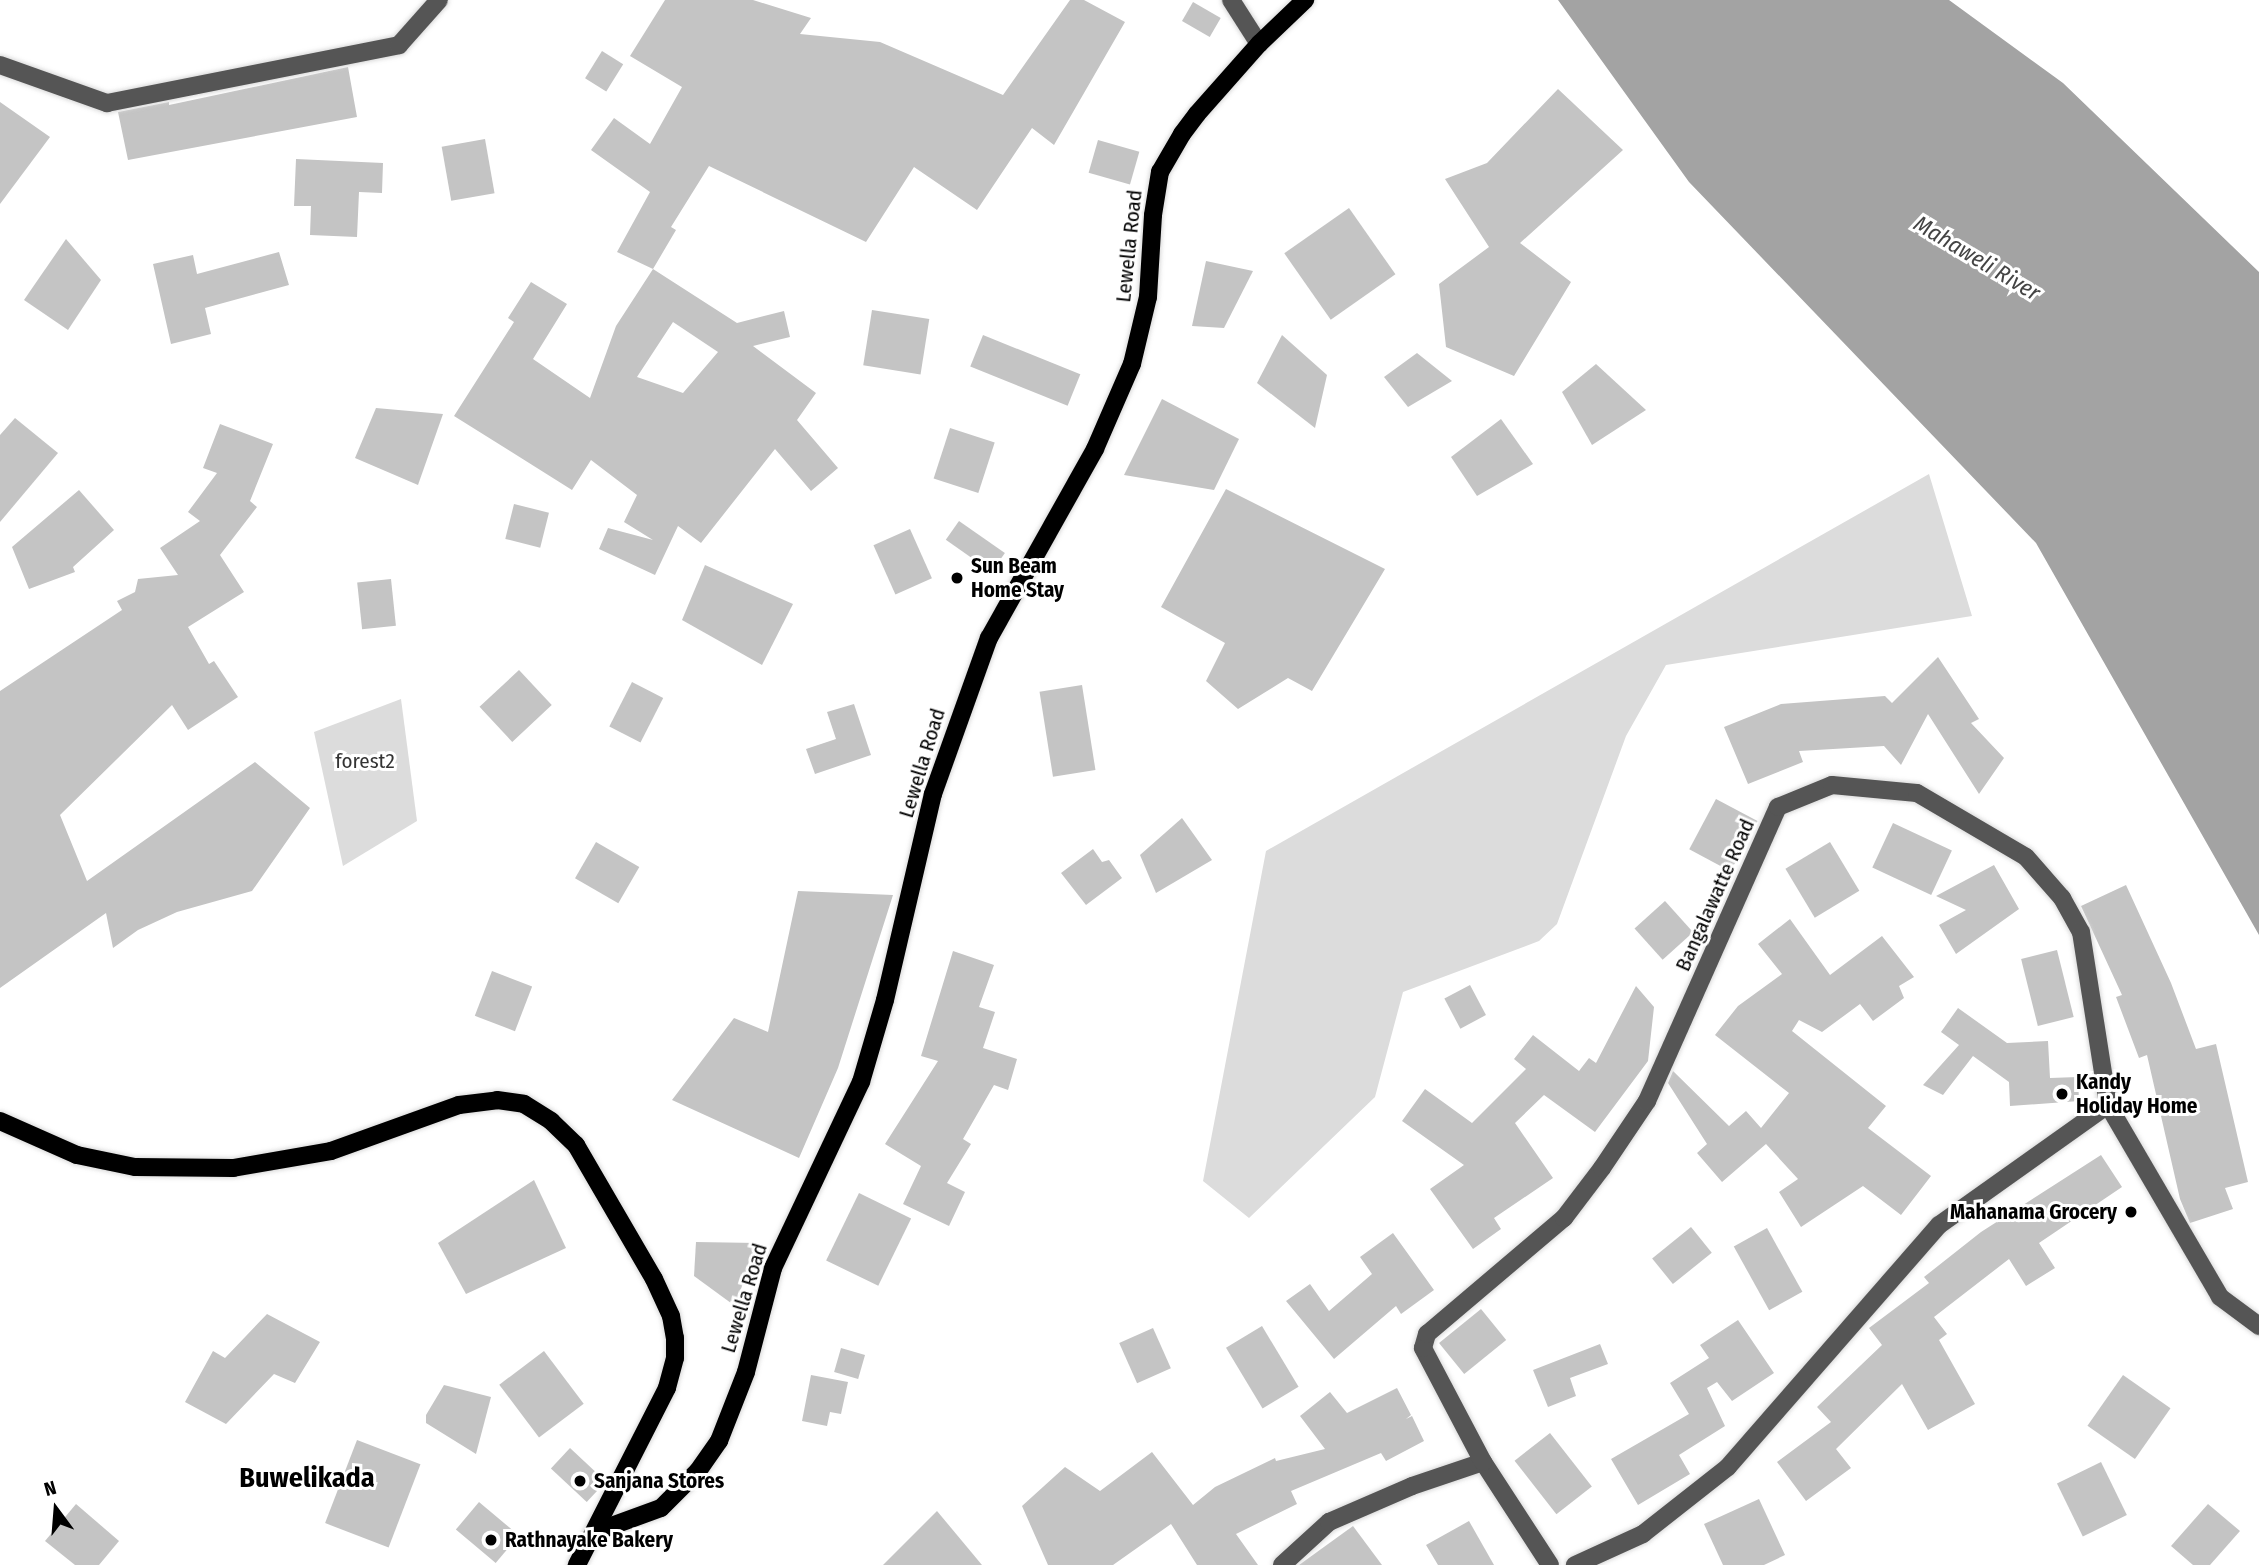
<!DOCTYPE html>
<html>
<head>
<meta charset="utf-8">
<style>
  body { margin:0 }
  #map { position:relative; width:2259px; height:1565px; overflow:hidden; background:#fff; font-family:"Fira Sans Condensed",sans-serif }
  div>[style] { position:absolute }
  .green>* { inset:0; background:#dcdcdc }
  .water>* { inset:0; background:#a3a3a3 }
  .building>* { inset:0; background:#c4c4c4; transform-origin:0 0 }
  .roads { filter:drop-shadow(0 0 2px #dbdbdb) drop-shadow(0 0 2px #dbdbdb) }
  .minor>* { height:18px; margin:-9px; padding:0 9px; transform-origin:9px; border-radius:9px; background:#555 }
  .major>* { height:18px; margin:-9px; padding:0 9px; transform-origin:9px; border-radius:9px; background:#000 }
  .dots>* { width:19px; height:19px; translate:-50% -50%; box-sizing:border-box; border:4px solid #fff; border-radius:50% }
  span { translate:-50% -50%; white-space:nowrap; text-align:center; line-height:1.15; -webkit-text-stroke:6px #fff; paint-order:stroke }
  .street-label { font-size:21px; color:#000 }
  .poi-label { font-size:21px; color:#000; font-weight:700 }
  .left { translate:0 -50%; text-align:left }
  .right { translate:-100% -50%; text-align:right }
  .park-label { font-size:21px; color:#333 }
  .water-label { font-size:23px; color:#444; font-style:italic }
  .district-label { font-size:28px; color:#000; font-weight:700 }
  .north { position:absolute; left:21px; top:1474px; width:70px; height:70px; -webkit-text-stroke:5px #fff; paint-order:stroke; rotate:344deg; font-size:19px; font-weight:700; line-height:28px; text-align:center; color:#000 }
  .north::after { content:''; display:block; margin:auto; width:24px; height:32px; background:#000; clip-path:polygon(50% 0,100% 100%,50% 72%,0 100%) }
</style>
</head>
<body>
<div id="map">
  <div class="green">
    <i style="clip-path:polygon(1929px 474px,1972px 616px,1666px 665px,1626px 736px,1557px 924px,1539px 941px,1403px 992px,1375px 1097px,1249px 1218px,1203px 1181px,1266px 851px)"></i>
    <i style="clip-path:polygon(401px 699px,417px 821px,343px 866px,314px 732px)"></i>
  </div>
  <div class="water">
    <i style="clip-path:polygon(1558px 0,1949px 0,2063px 83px,2259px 272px,2259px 935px,2036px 543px,1689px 182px)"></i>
  </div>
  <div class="building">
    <i style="clip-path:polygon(665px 0,753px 0,811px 18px,800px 34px,880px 42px,1003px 95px,1070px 0,1084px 0,1125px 22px,1054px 145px,1032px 128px,977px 210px,914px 167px,866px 242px,709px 166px,671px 227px,676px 230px,653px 269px,617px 252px,650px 192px,591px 150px,614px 118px,650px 144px,682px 87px,630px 56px)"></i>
    <i style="left:1193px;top:2px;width:32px;height:22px;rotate:30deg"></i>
    <i style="left:602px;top:51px;width:25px;height:32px;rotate:32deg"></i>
    <i style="clip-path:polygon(348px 67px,357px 117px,128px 160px,118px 112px,169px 102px,169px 105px)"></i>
    <i style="clip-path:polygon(1558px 89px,1623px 150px,1520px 243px,1571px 282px,1514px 376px,1446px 347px,1439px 284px,1489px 247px,1445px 179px,1487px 163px)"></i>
    <i style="clip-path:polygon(0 102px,50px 137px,0 204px)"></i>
    <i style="left:485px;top:139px;width:55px;height:44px;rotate:80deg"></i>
    <i style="left:1098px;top:140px;width:43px;height:34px;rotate:16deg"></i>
    <i style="clip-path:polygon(296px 159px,383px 163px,382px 193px,359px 192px,357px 237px,310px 235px,311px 206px,294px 206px)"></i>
    <i style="left:1349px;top:208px;width:81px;height:79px;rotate:55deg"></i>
    <i style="clip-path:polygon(66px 239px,101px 280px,68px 330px,24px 300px)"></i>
    <i style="clip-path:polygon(279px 252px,289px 285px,205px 308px,211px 334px,171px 344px,153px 264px,193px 255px,197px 274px)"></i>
    <i style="clip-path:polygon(1206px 261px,1253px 271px,1224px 328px,1192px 326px)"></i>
    <i style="clip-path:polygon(evenodd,653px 269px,737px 323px,784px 311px,790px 337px,753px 346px,816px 393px,797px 420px,838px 468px,811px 491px,775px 449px,701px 543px,678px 526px,655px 575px,599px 549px,608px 528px,653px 540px,624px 522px,637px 495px,591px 460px,572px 490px,454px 416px,514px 322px,508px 318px,531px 282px,567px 304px,533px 359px,590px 398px,616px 326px,653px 269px,673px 322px,718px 352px,683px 393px,637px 377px,673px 322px)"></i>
    <i style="left:872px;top:310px;width:58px;height:56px;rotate:9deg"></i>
    <i style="left:983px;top:335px;width:105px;height:34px;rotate:22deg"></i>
    <i style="clip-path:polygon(1282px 335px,1327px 375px,1315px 428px,1257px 383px)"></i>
    <i style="clip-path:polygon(1417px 353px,1452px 381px,1408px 407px,1384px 377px)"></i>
    <i style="clip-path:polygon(1596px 364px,1646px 410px,1592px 445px,1562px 392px)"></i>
    <i style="clip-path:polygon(1162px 399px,1239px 439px,1214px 490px,1124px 475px)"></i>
    <i style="clip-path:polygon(376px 408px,443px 414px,418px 485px,355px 458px)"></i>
    <i style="clip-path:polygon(15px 418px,58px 453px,0 522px,0 435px)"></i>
    <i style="clip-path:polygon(1501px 419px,1533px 464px,1477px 496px,1451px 457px)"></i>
    <i style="clip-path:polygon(220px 424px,273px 444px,250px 501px,257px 507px,220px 555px,244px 592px,188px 627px,209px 664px,214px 661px,238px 697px,188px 730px,172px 705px,60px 815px,87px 881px,255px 762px,310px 808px,252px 891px,177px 912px,138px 930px,113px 948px,106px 913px,0 988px,0 691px,122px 610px,117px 601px,135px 592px,138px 579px,178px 575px,160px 548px,200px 521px,188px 512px,217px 473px,203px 468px)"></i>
    <i style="left:950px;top:428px;width:47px;height:53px;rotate:18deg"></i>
    <i style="clip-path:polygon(1226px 489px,1385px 569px,1312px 691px,1288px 678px,1238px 709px,1206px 681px,1225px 643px,1161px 607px)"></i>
    <i style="clip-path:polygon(79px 490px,114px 530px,73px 567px,75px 572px,29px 589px,12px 547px)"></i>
    <i style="left:514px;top:504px;width:36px;height:36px;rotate:14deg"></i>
    <i style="left:959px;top:521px;width:56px;height:23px;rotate:35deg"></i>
    <i style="left:910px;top:529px;width:54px;height:40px;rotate:66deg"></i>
    <i style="clip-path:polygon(705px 565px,793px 604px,762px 665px,682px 620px)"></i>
    <i style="left:391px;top:579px;width:47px;height:34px;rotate:84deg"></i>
    <i style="clip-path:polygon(1938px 657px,1979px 719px,1971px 723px,2004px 758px,1979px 794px,1928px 714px,1901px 765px,1884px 746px,1799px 751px,1803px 762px,1748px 784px,1724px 727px,1781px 704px,1885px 696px,1892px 703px)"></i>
    <i style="left:519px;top:670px;width:48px;height:54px;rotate:47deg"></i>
    <i style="left:632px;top:682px;width:35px;height:50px;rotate:27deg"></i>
    <i style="left:1082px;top:685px;width:86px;height:43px;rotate:81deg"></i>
    <i style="clip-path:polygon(854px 704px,871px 755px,815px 774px,806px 749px,836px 739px,827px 712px)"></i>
    <i style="left:1716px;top:799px;width:47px;height:57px;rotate:28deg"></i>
    <i style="clip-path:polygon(1182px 818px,1212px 860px,1156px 893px,1140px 855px)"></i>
    <i style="left:1893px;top:823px;width:65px;height:49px;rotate:25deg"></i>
    <i style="left:596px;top:842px;width:50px;height:42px;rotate:30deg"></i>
    <i style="left:1830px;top:842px;width:57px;height:52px;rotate:59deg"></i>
    <i style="clip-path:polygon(1093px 849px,1102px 862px,1109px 860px,1122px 878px,1086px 905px,1061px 873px)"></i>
    <i style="clip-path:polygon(1994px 865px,2019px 909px,1956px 954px,1939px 925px,1966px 910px,1936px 896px)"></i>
    <i style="clip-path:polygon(2126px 885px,2171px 983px,2196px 1049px,2216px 1044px,2248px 1182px,2225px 1188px,2233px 1209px,2190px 1223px,2180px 1199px,2147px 1055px,2139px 1058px,2116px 997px,2122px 995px,2081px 906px)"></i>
    <i style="clip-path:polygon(798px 891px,893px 895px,838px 1068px,799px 1158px,672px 1100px,734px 1018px,768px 1032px)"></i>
    <i style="left:1665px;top:901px;width:42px;height:41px;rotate:48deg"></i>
    <i style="clip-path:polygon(1790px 919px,1830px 975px,1882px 936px,1914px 977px,1899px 986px,1904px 998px,1873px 1021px,1860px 1004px,1822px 1032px,1799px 1020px,1792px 1031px,1886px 1106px,1868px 1128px,1931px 1176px,1901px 1215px,1863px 1186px,1801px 1227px,1779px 1192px,1798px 1179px,1766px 1144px,1722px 1182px,1697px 1153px,1707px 1144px,1668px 1083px,1673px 1071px,1729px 1126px,1746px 1111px,1761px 1128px,1789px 1093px,1715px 1035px,1738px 1006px,1782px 974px,1758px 944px)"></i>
    <i style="left:2057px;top:950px;width:69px;height:37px;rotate:76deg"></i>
    <i style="clip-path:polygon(953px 951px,994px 965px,979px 1007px,995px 1012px,983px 1048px,1017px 1059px,1008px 1090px,994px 1085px,963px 1139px,971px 1144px,947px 1183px,965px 1192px,949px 1226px,903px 1204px,921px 1166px,885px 1144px,938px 1061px,921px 1056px)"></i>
    <i style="left:492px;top:971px;width:43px;height:48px;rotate:21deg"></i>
    <i style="left:1470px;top:985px;width:34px;height:29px;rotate:62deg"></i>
    <i style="clip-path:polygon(1636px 986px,1654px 1007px,1648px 1061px,1595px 1132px,1544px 1095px,1515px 1123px,1553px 1178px,1494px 1218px,1501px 1229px,1473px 1249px,1430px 1189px,1464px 1165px,1402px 1121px,1425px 1089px,1472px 1123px,1526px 1069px,1514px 1059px,1533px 1035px,1579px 1071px,1589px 1058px,1596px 1063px)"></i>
    <i style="clip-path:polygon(1958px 1008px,2007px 1043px,2048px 1041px,2050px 1078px,2078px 1077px,2079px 1101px,2010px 1106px,2009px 1082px,1973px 1056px,1943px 1095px,1923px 1085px,1959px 1045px,1941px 1032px)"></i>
    <i style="clip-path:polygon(2101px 1155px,2122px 1187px,2039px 1243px,2055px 1268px,2026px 1286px,2009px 1259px,1934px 1317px,1947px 1334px,1939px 1340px,1975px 1404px,1928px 1430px,1902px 1384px,1836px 1449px,1851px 1468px,1806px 1501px,1777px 1462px,1831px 1422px,1817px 1407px,1882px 1345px,1869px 1328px,1929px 1283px,1924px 1277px,1981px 1232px)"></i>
    <i style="clip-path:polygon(534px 1180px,566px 1248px,466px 1294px,438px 1243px)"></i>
    <i style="left:859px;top:1193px;width:58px;height:75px;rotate:26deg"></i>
    <i style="left:1691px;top:1227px;width:33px;height:50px;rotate:51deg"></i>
    <i style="left:1767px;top:1228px;width:73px;height:38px;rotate:61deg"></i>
    <i style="clip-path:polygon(1393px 1233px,1434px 1290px,1401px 1314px,1396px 1306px,1334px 1359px,1286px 1301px,1310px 1284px,1329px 1311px,1372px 1274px,1360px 1257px)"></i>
    <i style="clip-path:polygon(696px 1242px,757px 1243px,735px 1306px,694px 1276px)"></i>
    <i style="left:1481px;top:1309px;width:40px;height:54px;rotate:51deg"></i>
    <i style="clip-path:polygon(267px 1314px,320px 1342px,295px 1383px,274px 1374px,226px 1424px,185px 1402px,213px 1351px,225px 1358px)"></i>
    <i style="clip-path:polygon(1738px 1320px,1774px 1373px,1732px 1401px,1717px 1382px,1707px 1388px,1725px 1426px,1679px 1455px,1690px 1474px,1638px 1505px,1611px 1459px,1689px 1414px,1670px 1383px,1709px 1358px,1700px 1345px)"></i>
    <i style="left:1262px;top:1326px;width:71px;height:42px;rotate:59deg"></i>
    <i style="left:1153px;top:1328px;width:44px;height:37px;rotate:66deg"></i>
    <i style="clip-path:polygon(1600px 1344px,1608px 1364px,1570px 1378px,1576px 1396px,1548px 1407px,1533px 1370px)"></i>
    <i style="left:841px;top:1348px;width:25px;height:25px;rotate:16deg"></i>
    <i style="left:544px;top:1351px;width:66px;height:56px;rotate:53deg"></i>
    <i style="clip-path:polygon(811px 1375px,848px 1382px,841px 1414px,830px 1412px,827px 1426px,802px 1421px)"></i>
    <i style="left:2123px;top:1375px;width:58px;height:62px;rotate:35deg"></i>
    <i style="clip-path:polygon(444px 1385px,491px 1397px,476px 1454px,426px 1423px,426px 1415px)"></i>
    <i style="clip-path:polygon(1397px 1388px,1411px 1415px,1406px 1419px,1412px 1416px,1424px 1441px,1386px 1461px,1381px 1453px,1291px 1491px,1297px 1504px,1236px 1534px,1258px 1565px,1197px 1565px,1171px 1524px,1113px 1565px,1048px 1565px,1022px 1506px,1065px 1467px,1100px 1491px,1152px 1452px,1193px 1505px,1215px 1487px,1275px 1458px,1276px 1461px,1325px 1449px,1300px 1416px,1330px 1392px,1347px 1413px)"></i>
    <i style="left:1550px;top:1433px;width:68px;height:45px;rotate:52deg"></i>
    <i style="left:357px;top:1440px;width:68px;height:89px;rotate:21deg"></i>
    <i style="left:570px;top:1448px;width:49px;height:28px;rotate:43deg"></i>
    <i style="left:2101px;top:1462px;width:59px;height:49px;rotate:64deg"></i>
    <i style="clip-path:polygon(1759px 1499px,1785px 1555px,1764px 1565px,1723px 1565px,1704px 1524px)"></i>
    <i style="left:479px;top:1502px;width:52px;height:36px;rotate:40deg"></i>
    <i style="clip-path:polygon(76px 1504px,119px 1541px,99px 1565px,75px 1565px,45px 1541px)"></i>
    <i style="clip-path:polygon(2208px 1504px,2240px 1531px,2210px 1565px,2193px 1565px,2171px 1546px)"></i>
    <i style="clip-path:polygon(937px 1511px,982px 1565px,883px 1565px)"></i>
    <i style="clip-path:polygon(1469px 1521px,1494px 1565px,1438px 1565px,1426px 1545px)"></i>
    <i style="clip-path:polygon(1353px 1526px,1382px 1565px,1299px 1565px)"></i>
  </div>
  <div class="roads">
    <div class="minor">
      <i style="left:1231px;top:0;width:52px;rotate:57.5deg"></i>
      <i style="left:0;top:65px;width:114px;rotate:19.6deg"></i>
      <i style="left:107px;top:103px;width:298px;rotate:-11.2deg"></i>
      <i style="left:399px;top:45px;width:60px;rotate:-48.4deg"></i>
      <i style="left:2108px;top:1105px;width:222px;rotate:59.7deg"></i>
      <i style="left:2220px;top:1297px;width:49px;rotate:36.6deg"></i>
      <i style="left:1282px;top:1565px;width:64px;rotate:-42.5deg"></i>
      <i style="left:1329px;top:1522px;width:90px;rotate:-23.4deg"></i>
      <i style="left:1412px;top:1486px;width:75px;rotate:-18.7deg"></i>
      <i style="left:1550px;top:1565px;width:123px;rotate:-123deg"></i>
      <i style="left:1483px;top:1462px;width:129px;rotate:-117.8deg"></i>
      <i style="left:1423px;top:1348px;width:15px;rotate:-74deg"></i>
      <i style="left:1427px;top:1334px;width:180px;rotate:-40.3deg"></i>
      <i style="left:1564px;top:1218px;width:63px;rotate:-52.8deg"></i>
      <i style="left:1602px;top:1168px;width:81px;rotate:-56.1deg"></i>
      <i style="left:1647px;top:1101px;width:322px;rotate:-66deg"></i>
      <i style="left:1778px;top:807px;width:58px;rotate:-22.2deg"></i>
      <i style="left:1832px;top:785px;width:85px;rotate:5.4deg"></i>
      <i style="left:1917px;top:793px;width:126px;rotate:30.4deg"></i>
      <i style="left:2026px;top:857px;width:55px;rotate:48.7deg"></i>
      <i style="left:2062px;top:898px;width:39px;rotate:61deg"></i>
      <i style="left:2081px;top:932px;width:175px;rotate:81.1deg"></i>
      <i style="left:2108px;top:1105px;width:207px;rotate:144.6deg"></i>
      <i style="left:1939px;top:1225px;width:321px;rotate:131.1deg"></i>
      <i style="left:1728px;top:1467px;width:108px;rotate:141.8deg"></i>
      <i style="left:1643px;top:1534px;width:75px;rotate:155.5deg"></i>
    </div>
    <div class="major">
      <i style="left:0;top:1121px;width:84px;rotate:23.8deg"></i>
      <i style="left:77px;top:1155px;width:59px;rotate:11.7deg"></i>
      <i style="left:135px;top:1167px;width:98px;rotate:0.6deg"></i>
      <i style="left:233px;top:1168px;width:99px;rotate:-9.8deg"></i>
      <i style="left:331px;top:1151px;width:136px;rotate:-19.8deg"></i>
      <i style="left:459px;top:1105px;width:38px;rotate:-7deg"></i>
      <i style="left:497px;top:1100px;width:27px;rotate:8deg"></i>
      <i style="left:524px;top:1104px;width:32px;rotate:32deg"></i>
      <i style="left:551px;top:1121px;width:35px;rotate:44deg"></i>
      <i style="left:576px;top:1145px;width:155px;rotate:59.8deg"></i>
      <i style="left:654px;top:1279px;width:41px;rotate:65.3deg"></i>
      <i style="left:671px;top:1316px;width:22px;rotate:80deg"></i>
      <i style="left:675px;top:1338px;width:20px;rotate:90deg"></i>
      <i style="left:675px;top:1358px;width:31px;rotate:105deg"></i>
      <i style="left:667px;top:1388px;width:199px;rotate:117deg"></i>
      <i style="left:595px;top:1532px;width:70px;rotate:-20deg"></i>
      <i style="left:661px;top:1508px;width:52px;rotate:-45deg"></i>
      <i style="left:698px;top:1471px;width:37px;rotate:-55deg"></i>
      <i style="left:719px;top:1441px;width:74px;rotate:-68.6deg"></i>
      <i style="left:746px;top:1372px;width:107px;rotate:-75.4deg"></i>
      <i style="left:773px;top:1268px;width:206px;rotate:-64.7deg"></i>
      <i style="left:861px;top:1082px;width:85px;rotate:-73.7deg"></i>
      <i style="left:885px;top:1000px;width:212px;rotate:-76.9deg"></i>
      <i style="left:933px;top:794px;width:166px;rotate:-70.3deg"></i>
      <i style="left:989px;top:638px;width:217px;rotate:-60.7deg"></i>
      <i style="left:1095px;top:449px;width:93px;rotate:-66.5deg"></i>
      <i style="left:1132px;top:364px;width:69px;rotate:-76.6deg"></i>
      <i style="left:1148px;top:297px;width:82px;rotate:-86.5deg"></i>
      <i style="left:1153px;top:215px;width:44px;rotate:-80.8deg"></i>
      <i style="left:1160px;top:172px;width:44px;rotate:-59.9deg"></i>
      <i style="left:1182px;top:134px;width:25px;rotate:-53deg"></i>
      <i style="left:1197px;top:114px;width:94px;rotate:-48.5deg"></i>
      <i style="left:1259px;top:44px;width:64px;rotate:-43.7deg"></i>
    </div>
  </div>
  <div class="dots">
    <i style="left:957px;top:578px;background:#000"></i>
    <i style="left:2062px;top:1094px;background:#000"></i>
    <i style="left:2131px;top:1212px;background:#000"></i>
    <i style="left:580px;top:1481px;background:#000"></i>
    <i style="left:491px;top:1540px;background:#000"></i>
  </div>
  <div class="street-label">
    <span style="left:1129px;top:246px;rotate:-84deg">Lewella Road</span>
    <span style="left:922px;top:763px;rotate:-73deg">Lewella Road</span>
    <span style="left:1715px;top:895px;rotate:-66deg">Bangalawatte Road</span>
    <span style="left:744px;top:1298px;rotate:-73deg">Lewella Road</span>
  </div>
  <div class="poi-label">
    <span class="left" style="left:971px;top:578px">Sun Beam<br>Home Stay</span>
    <span class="left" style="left:2076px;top:1094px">Kandy<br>Holiday Home</span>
    <span class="right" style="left:2117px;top:1212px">Mahanama Grocery</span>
    <span class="left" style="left:594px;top:1481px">Sanjana Stores</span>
    <span class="left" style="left:505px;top:1540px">Rathnayake Bakery</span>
  </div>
  <div class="park-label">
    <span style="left:365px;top:761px">forest2</span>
  </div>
  <div class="water-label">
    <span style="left:1977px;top:258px;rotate:31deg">Mahaweli River</span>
  </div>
  <div class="district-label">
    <span style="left:307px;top:1478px">Buwelikada</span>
  </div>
  <div class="north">N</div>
</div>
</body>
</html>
